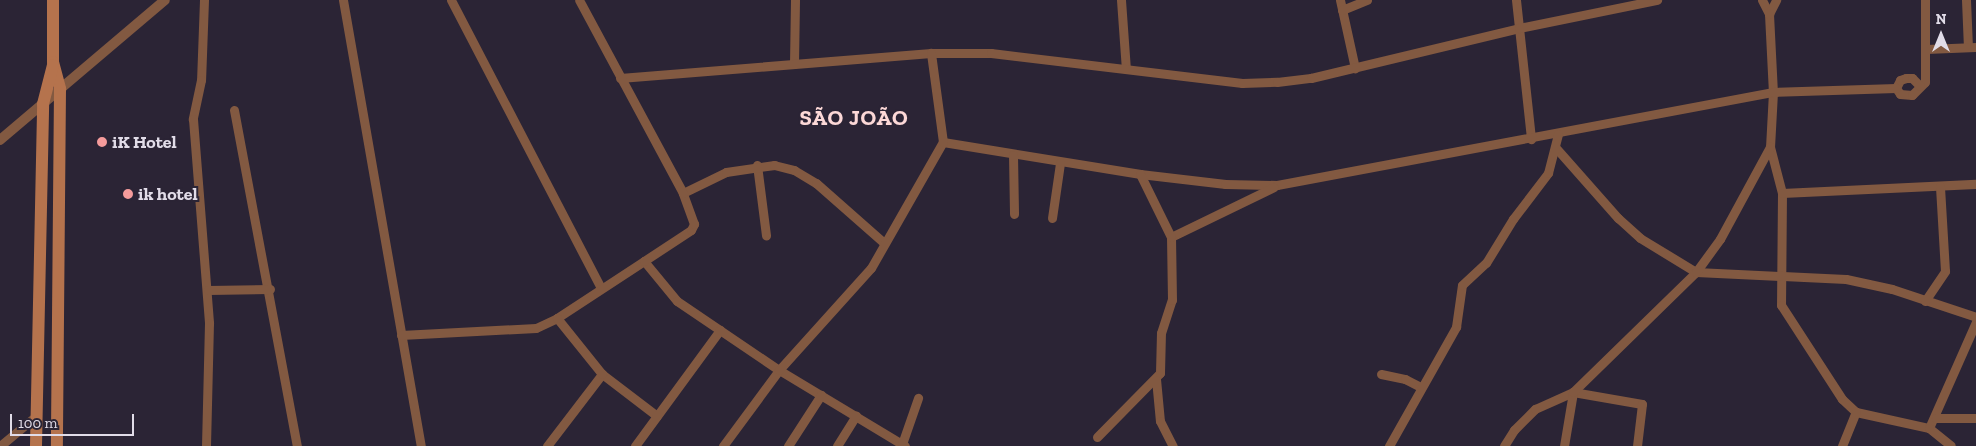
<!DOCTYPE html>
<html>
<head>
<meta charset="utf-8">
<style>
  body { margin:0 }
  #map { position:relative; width:1976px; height:446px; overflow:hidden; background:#2b2435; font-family:"Zilla Slab",serif }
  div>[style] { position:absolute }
  .minor>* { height:9px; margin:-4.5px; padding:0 4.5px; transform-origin:4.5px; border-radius:4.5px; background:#825941 }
  .tertiary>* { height:10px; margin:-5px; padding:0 5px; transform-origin:5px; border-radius:5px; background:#825941 }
  .secondary>* { height:12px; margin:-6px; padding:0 6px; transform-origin:6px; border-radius:6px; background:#b5734d }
  .dots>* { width:14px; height:14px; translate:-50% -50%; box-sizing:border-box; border:2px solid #2b2435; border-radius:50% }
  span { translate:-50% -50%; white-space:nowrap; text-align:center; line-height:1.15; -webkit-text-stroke:4px #2b2435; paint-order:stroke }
  .poi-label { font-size:18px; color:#e1dce8; font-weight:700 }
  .left { translate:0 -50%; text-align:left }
  .district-label { font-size:22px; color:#fcd8d7; font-weight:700; letter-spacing:1px }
  .north { position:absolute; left:1916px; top:10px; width:50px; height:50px; -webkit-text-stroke:4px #2b2435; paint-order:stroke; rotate:0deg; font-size:14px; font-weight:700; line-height:20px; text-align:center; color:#e1dce8 }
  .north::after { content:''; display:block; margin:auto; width:18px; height:22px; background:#e1dce8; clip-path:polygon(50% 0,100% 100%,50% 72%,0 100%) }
  .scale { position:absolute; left:10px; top:414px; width:124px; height:22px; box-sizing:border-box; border:2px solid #e1dce8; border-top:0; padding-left:6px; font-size:15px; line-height:18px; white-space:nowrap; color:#e1dce8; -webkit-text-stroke:4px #2b2435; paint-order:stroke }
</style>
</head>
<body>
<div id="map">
  <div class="minor">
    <i style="left:204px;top:0;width:80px;rotate:92.1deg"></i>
    <i style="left:201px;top:80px;width:40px;rotate:102deg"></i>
    <i style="left:193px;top:119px;width:205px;rotate:85.5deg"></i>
    <i style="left:209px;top:323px;width:123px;rotate:91.4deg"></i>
    <i style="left:343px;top:0;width:453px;rotate:80.1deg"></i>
    <i style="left:451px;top:0;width:325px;rotate:62.5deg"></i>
    <i style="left:1121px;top:0;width:69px;rotate:85.9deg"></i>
    <i style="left:1340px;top:0;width:70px;rotate:77.6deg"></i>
    <i style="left:1516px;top:0;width:140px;rotate:83.8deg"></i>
    <i style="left:1762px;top:0;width:16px;rotate:63deg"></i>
    <i style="left:1769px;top:14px;width:78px;rotate:87.1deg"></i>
    <i style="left:1773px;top:92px;width:55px;rotate:93.1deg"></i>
    <i style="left:1770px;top:147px;width:48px;rotate:75.4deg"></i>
    <i style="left:1782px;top:193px;width:112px;rotate:90.5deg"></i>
    <i style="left:1781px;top:305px;width:112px;rotate:57deg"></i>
    <i style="left:1842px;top:399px;width:19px;rotate:43deg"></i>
    <i style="left:1856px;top:412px;width:75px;rotate:12.4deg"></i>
    <i style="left:1929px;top:428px;width:116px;rotate:-66.1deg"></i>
    <i style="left:1966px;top:0;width:47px;rotate:87.6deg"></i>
    <i style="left:1342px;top:10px;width:27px;rotate:-22deg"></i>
    <i style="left:1769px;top:14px;width:16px;rotate:-63deg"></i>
    <i style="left:1926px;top:49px;width:50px;rotate:-2.3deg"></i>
    <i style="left:794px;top:64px;width:64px;rotate:-89.1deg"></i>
    <i style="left:620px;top:78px;width:312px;rotate:-4.6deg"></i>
    <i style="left:931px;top:53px;width:60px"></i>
    <i style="left:991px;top:53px;width:253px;rotate:6.8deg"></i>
    <i style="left:1242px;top:83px;width:35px;rotate:-2deg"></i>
    <i style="left:1277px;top:82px;width:34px;rotate:-7deg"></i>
    <i style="left:1311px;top:78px;width:214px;rotate:-13.5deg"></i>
    <i style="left:1519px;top:28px;width:141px;rotate:-11.5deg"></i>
    <i style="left:1896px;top:88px;width:7px;rotate:56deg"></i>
    <i style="left:1900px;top:94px;width:12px;rotate:5deg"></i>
    <i style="left:1912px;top:95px;width:18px;rotate:-45deg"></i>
    <i style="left:1925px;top:82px;width:82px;rotate:-90deg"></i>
    <i style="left:1896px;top:88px;width:9px;rotate:-63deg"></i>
    <i style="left:1900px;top:80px;width:6px;rotate:-18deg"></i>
    <i style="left:1906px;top:78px;width:6px"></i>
    <i style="left:1912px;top:78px;width:11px;rotate:45deg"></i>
    <i style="left:234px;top:110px;width:342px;rotate:79.4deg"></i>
    <i style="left:943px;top:142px;width:200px;rotate:9.2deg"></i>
    <i style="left:1140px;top:174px;width:86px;rotate:6.7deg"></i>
    <i style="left:1225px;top:184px;width:52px;rotate:1.1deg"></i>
    <i style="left:1277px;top:185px;width:505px;rotate:-10.62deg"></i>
    <i style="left:1773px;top:92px;width:123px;rotate:-1.9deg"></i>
    <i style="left:1556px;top:148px;width:94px;rotate:48.5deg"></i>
    <i style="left:1618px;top:218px;width:30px;rotate:42deg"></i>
    <i style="left:1640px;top:238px;width:66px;rotate:31.3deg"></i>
    <i style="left:1696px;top:272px;width:150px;rotate:2.7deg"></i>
    <i style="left:1846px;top:279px;width:47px;rotate:12.3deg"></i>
    <i style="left:1892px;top:289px;width:89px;rotate:18.4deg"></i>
    <i style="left:1013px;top:155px;width:59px;rotate:89deg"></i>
    <i style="left:757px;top:165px;width:71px;rotate:82.7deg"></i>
    <i style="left:683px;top:193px;width:48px;rotate:-26deg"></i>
    <i style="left:726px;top:172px;width:49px;rotate:-8.3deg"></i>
    <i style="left:774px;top:165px;width:21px;rotate:14deg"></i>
    <i style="left:794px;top:170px;width:26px;rotate:31deg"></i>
    <i style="left:816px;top:183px;width:91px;rotate:41.4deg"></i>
    <i style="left:1782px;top:193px;width:194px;rotate:-2.7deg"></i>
    <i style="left:1052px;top:218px;width:56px;rotate:-81.7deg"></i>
    <i style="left:1171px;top:237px;width:114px;rotate:-25.9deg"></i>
    <i style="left:644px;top:261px;width:52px;rotate:50.5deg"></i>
    <i style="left:677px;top:301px;width:123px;rotate:34.1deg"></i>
    <i style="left:779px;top:370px;width:147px;rotate:31.1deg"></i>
    <i style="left:208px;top:290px;width:62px;rotate:-0.9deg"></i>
    <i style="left:1925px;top:301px;width:36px;rotate:-56deg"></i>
    <i style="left:1945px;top:271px;width:85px;rotate:-93.4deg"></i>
    <i style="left:401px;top:335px;width:135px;rotate:-3deg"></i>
    <i style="left:536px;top:328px;width:23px;rotate:-25deg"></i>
    <i style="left:557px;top:318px;width:104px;rotate:-33.2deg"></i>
    <i style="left:644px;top:261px;width:56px;rotate:-33.4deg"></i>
    <i style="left:691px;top:230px;width:7px;rotate:-63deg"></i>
    <i style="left:694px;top:224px;width:33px;rotate:-110deg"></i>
    <i style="left:683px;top:193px;width:219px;rotate:-118.3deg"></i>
    <i style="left:602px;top:374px;width:69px;rotate:37.4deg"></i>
    <i style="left:1381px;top:374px;width:25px;rotate:12deg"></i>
    <i style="left:1405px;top:379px;width:18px;rotate:27deg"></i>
    <i style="left:1156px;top:379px;width:42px;rotate:84.6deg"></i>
    <i style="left:1160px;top:421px;width:28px;rotate:63deg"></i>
    <i style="left:1936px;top:418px;width:40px"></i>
    <i style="left:1929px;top:428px;width:28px;rotate:39deg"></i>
    <i style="left:1097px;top:437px;width:90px;rotate:-45.5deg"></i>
    <i style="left:1160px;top:373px;width:40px;rotate:-88.6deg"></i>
    <i style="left:1161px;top:333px;width:35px;rotate:-72deg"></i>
    <i style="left:1172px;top:300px;width:63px;rotate:-90.9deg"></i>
    <i style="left:1171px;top:237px;width:70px;rotate:-116.2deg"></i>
    <i style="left:902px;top:444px;width:49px;rotate:-70.8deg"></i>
    <i style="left:0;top:446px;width:47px;rotate:-39.8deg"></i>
    <i style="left:547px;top:446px;width:91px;rotate:-52.6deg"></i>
    <i style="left:602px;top:374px;width:72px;rotate:-128.8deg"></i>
    <i style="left:635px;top:446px;width:144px;rotate:-53.8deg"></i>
    <i style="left:723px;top:446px;width:94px;rotate:-53.6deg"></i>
    <i style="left:779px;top:370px;width:137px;rotate:-48deg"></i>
    <i style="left:871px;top:268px;width:145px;rotate:-60.3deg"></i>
    <i style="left:943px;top:142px;width:90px;rotate:-97.7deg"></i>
    <i style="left:788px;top:446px;width:61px;rotate:-57.1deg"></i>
    <i style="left:837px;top:446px;width:36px;rotate:-58deg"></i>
    <i style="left:1389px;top:446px;width:137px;rotate:-60.6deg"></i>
    <i style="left:1456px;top:327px;width:42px;rotate:-81.9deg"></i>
    <i style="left:1462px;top:285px;width:33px;rotate:-43deg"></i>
    <i style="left:1486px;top:263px;width:52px;rotate:-58.5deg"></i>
    <i style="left:1513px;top:219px;width:58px;rotate:-52.7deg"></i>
    <i style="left:1548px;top:173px;width:40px;rotate:-75.6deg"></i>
    <i style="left:1504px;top:446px;width:19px;rotate:-58deg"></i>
    <i style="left:1514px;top:430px;width:30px;rotate:-45deg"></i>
    <i style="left:1535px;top:409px;width:42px;rotate:-24.1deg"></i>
    <i style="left:1573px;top:392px;width:70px;rotate:9.9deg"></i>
    <i style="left:1642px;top:404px;width:42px;rotate:96.8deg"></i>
    <i style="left:1564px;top:446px;width:55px;rotate:-80.5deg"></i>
    <i style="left:1573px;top:392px;width:172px;rotate:-44.3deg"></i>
    <i style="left:1696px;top:272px;width:41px;rotate:-54deg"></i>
    <i style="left:1720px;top:239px;width:105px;rotate:-61.5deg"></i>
    <i style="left:1842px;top:446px;width:37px;rotate:-68deg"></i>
  </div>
  <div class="tertiary">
    <i style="left:0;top:140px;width:216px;rotate:-40.3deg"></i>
  </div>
  <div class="secondary">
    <i style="left:53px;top:0;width:62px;rotate:90deg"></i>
    <i style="left:53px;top:62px;width:28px;rotate:75deg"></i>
    <i style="left:60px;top:89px;width:357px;rotate:90.5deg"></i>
    <i style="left:36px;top:446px;width:342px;rotate:-88.8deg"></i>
    <i style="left:43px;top:104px;width:40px;rotate:-75.6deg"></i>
  </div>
  <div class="dots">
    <i style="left:102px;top:142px;background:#f59b9b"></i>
    <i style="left:128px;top:194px;background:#f59b9b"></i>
  </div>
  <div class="poi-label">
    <span class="left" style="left:112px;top:142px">iK Hotel</span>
    <span class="left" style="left:138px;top:194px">ik hotel</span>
  </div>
  <div class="district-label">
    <span style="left:854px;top:118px">SÃO JOÃO</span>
  </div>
  <div class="north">N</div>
  <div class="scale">100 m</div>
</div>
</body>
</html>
